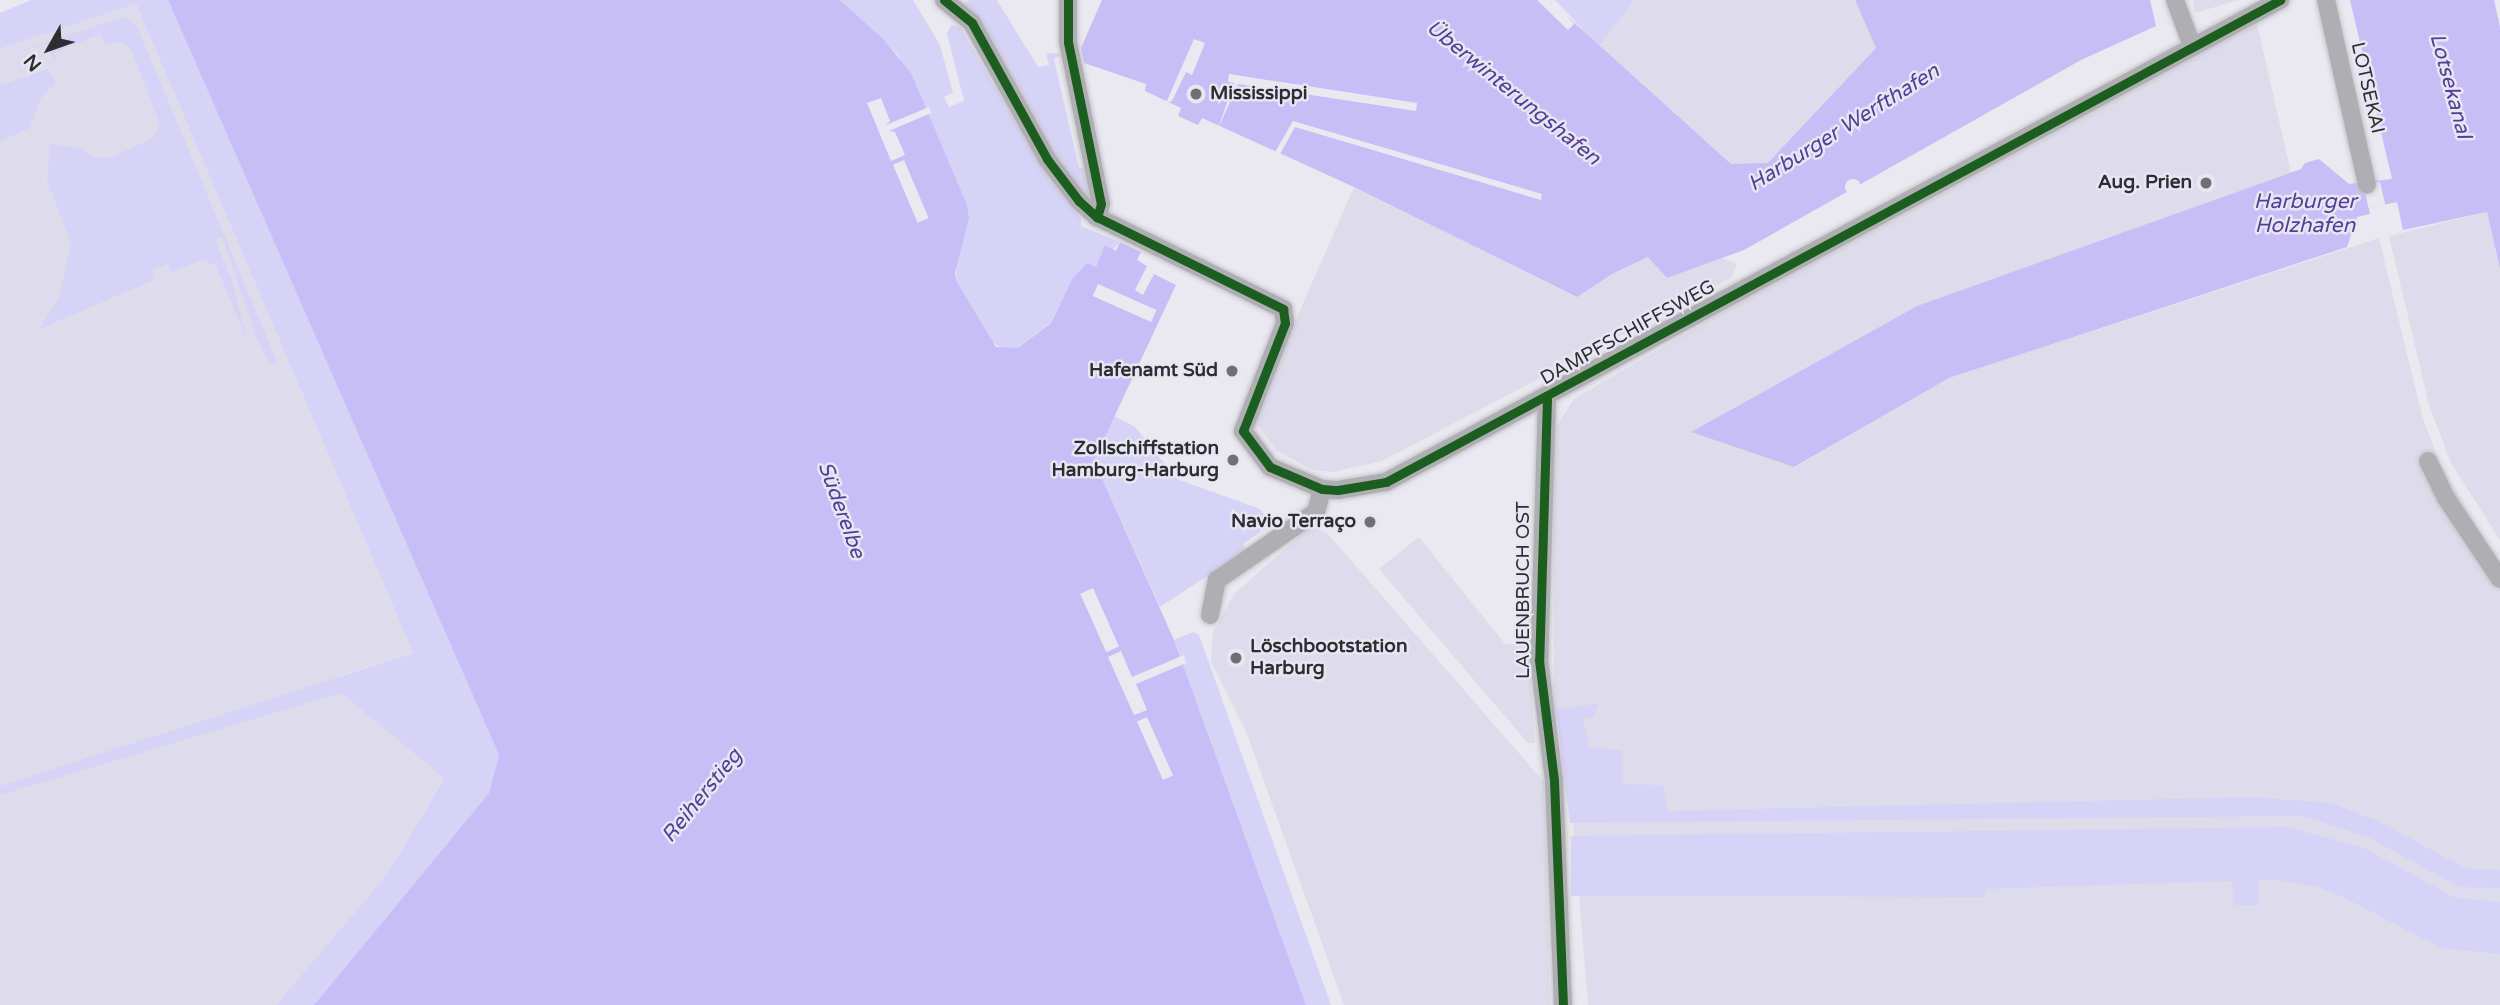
<!DOCTYPE html>
<html>
<head>
<meta charset="utf-8">
<style>
  body { margin:0 }
  #map { position:relative; width:2500px; height:1005px; overflow:hidden; background:#eae9f0; font-family:"Varela Round",sans-serif }
  div>[style] { position:absolute }
  .built>* { inset:0; background:#dedcea }
  .green>* { inset:0; background:#d7d3f7 }
  .water>* { inset:0; background:#c7bef8 }
  .pier>* { inset:0; background:#eae9f0; transform-origin:0 0 }
  .round { border-radius:50% }
  .roads { filter:drop-shadow(0 0 2px #c5c4c9) drop-shadow(0 0 2px #c5c4c9) }
  .minor>* { height:18px; margin:-9px; padding:0 9px; transform-origin:9px; border-radius:9px; background:#afafb3 }
  .cycleway>* { height:9px; margin:-4.5px; padding:0 4.5px; transform-origin:4.5px; border-radius:4.5px; background:#1b5e20 }
  .dots>* { width:19px; height:19px; translate:-50% -50%; box-sizing:border-box; border:4px solid #e7e6f3; border-radius:50% }
  span { translate:-50% -50%; white-space:nowrap; text-align:center; line-height:1.15; -webkit-text-stroke:5px #e7e6f3; paint-order:stroke }
  .street-label { font-size:19px; color:#2e2d32 }
  .poi-label { font-size:19px; color:#2e2d32; font-weight:700 }
  .left { translate:0 -50%; text-align:left }
  .right { translate:-100% -50%; text-align:right }
  .water-label { font-size:21px; color:#543e9a; font-style:italic }
  .north { position:absolute; left:14px; top:14px; width:70px; height:70px; -webkit-text-stroke:5px #e7e6f3; paint-order:stroke; rotate:230deg; font-size:19px; font-weight:700; line-height:28px; text-align:center; color:#2e2d32 }
  .north::after { content:''; display:block; margin:auto; width:24px; height:32px; background:#2e2d32; clip-path:polygon(50% 0,100% 100%,50% 72%,0 100%) }
</style>
</head>
<body>
<div id="map">
  <div class="built">
    <i style="clip-path:polygon(1633px 0,1855px 0,1876px 48px,1768px 164px,1731px 164px,1599px 47px)"></i>
    <i style="clip-path:polygon(2193px 0,2239px 0,2195px 13px)"></i>
    <i style="clip-path:polygon(136px 4px,413px 653px,337px 677px,341px 693px,444px 777px,388px 873px,276px 1005px,0 1005px,0 49px)"></i>
    <i style="clip-path:polygon(2257px 24px,2291px 173px,1917px 306px,1692px 432px,1795px 467px,1949px 378px,2379px 238px,2422px 416px,2440px 463px,2500px 566px,2500px 1005px,1588px 1005px,1571px 801px,1554px 702px,1553px 432px,1574px 399px,1727px 310px)"></i>
    <i style="clip-path:polygon(1354px 187px,1576px 297px,1612px 274px,1649px 257px,1667px 278px,1722px 258px,1737px 264px,1731px 278px,1382px 461px,1333px 472px,1312px 470px,1276px 450px,1253px 418px)"></i>
    <i style="clip-path:polygon(2487px 212px,2500px 269px,2500px 540px,2451px 463px,2429px 405px,2389px 236px)"></i>
    <i style="clip-path:polygon(1312px 525px,1329px 535px,1544px 782px,1550px 1005px,1344px 1005px,1247px 734px,1211px 662px,1213px 632px,1234px 594px)"></i>
    <i style="clip-path:polygon(1419px 537px,1505px 644px,1516px 644px,1527px 628px,1535px 743px,1528px 743px,1379px 569px)"></i>
  </div>
  <div class="green">
    <i style="clip-path:polygon(31px 0,168px 0,499px 755px,489px 793px,314px 1005px,276px 1005px,388px 873px,444px 778px,341px 693px,0 795px,0 786px,413px 653px,136px 4px,0 49px,0 13px)"></i>
    <i style="clip-path:polygon(840px 0,913px 0,940px 45px,953px 93px,944px 97px,949px 107px,964px 101px,947px 34px,951px 25px,960px 27px,1046px 174px,1081px 218px,1081px 226px,1120px 242px,1095px 267px,1072px 279px,1051px 322px,1018px 348px,1005px 351px,986px 337px,957px 282px,956px 264px,899px 56px)"></i>
    <i style="clip-path:polygon(970px 0,997px 0,1038px 67px,1049px 65px,1046px 53px,1063px 54px,1054px 59px,1079px 168px,1084px 168px,1091px 203px,1062px 168px,963px 4px)"></i>
    <i style="clip-path:polygon(1555px 0,1634px 0,1599px 47px)"></i>
    <i style="clip-path:polygon(125px 16px,137px 26px,278px 364px,270px 365px,256px 337px,222px 236px,215px 240px,232px 280px,247px 340px,216px 266px,202px 260px,171px 273px,168px 264px,151px 271px,154px 280px,40px 329px,59px 296px,71px 244px,47px 180px,50px 144px,82px 148px,94px 157px,112px 157px,153px 138px,160px 124px,132px 52px,123px 42px,105px 44px,100px 34px,54px 53px,59px 67px,46px 44px,0 58px)"></i>
    <i style="clip-path:polygon(48px 69px,56px 83px,41px 98px,30px 128px,0 141px,0 85px)"></i>
    <i style="clip-path:polygon(1114px 416px,1135px 427px,1177px 479px,1260px 509px,1271px 525px,1243px 544px,1247px 550px,1160px 607px,1094px 460px)"></i>
    <i style="clip-path:polygon(1193px 632px,1199px 635px,1331px 1005px,1306px 1005px,1174px 640px)"></i>
    <i style="clip-path:polygon(1599px 703px,1593px 717px,1583px 719px,1590px 747px,1622px 750px,1623px 784px,1664px 785px,1667px 811px,2253px 797px,2330px 803px,2376px 820px,2467px 869px,2500px 870px,2500px 888px,2460px 887px,2369px 838px,2303px 816px,1570px 823px,1556px 710px)"></i>
    <i style="clip-path:polygon(2286px 827px,2362px 847px,2456px 898px,2500px 902px,2500px 954px,2441px 948px,2343px 897px,2318px 887px,2275px 880px,2259px 880px,2259px 905px,2234px 905px,2232px 881px,1987px 889px,1984px 897px,1571px 896px,1571px 836px)"></i>
  </div>
  <div class="water">
    <i style="clip-path:polygon(168px 0,840px 0,883px 39px,911px 73px,967px 205px,969px 218px,955px 273px,957px 282px,996px 347px,1018px 348px,1051px 323px,1072px 279px,1087px 263px,1096px 267px,1105px 245px,1116px 251px,1120px 242px,1141px 252px,1137px 260px,1147px 266px,1135px 290px,1143px 295px,1154px 274px,1176px 285px,1094px 460px,1174px 640px,1306px 1005px,314px 1005px,489px 793px,499px 755px)"></i>
    <i style="clip-path:polygon(1102px 0,1549px 0,1731px 164px,1768px 163px,1876px 48px,1855px 0,2150px 0,2156px 26px,2081px 60px,1744px 250px,1667px 278px,1648px 257px,1612px 274px,1577px 297px,1354px 187px,1202px 118px,1198px 125px,1178px 116px,1181px 108px,1145px 91px,1146px 84px,1084px 63px,1081px 48px)"></i>
    <i style="clip-path:polygon(2350px 0,2494px 0,2500px 27px,2500px 269px,2487px 212px,2403px 230px,2397px 202px,2369px 208px,2370px 214px,2357px 217px,2347px 247px,1949px 378px,1794px 467px,1691px 432px,1917px 306px,2301px 169px,2305px 163px,2319px 159px,2349px 184px,2392px 179px)"></i>
  </div>
  <div class="pier">
    <i style="clip-path:polygon(1537px 0,1554px 0,1574px 24px,1568px 30px)"></i>
    <i style="clip-path:polygon(1194px 39px,1205px 43px,1192px 75px,1186px 72px,1172px 101px,1166px 103px)"></i>
    <i style="clip-path:polygon(1229px 74px,1417px 103px,1416px 111px,1238px 84px,1217px 131px,1234px 83px,1228px 82px)"></i>
    <i style="clip-path:polygon(881px 98px,890px 121px,886px 125px,929px 107px,931px 113px,889px 131px,895px 132px,905px 155px,891px 161px,867px 103px)"></i>
    <i style="clip-path:polygon(1293px 121px,1542px 194px,1541px 200px,1295px 127px,1279px 156px,1274px 154px)"></i>
    <i style="left:904px;top:160px;width:63px;height:12px;rotate:67deg"></i>
    <i class="round" style="left:1845px;top:179px;width:16px;height:16px"></i>
    <i style="left:2380px;top:182px;width:23px;height:17px;rotate:77deg"></i>
    <i style="left:1098px;top:284px;width:64px;height:13px;rotate:24deg"></i>
    <i style="left:1093px;top:588px;width:64px;height:14px;rotate:66deg"></i>
    <i style="clip-path:polygon(1121px 651px,1132px 677px,1184px 655px,1186px 663px,1136px 684px,1147px 710px,1134px 715px,1108px 657px)"></i>
    <i style="left:1147px;top:717px;width:64px;height:11px;rotate:66deg"></i>
  </div>
  <div class="roads">
    <div class="minor">
      <i style="left:944px;top:0;width:36px;rotate:39deg"></i>
      <i style="left:972px;top:23px;width:155px;rotate:61.1deg"></i>
      <i style="left:1047px;top:159px;width:53px;rotate:52.7deg"></i>
      <i style="left:1079px;top:201px;width:24px;rotate:42deg"></i>
      <i style="left:1097px;top:217px;width:208px;rotate:26.3deg"></i>
      <i style="left:1283px;top:309px;width:14px;rotate:82deg"></i>
      <i style="left:1285px;top:323px;width:116px;rotate:111.3deg"></i>
      <i style="left:1243px;top:431px;width:45px;rotate:53.1deg"></i>
      <i style="left:1270px;top:467px;width:56px;rotate:22.9deg"></i>
      <i style="left:1322px;top:489px;width:16px;rotate:4deg"></i>
      <i style="left:1338px;top:490px;width:49px;rotate:-9.5deg"></i>
      <i style="left:1386px;top:482px;width:1016px;rotate:-28.33deg"></i>
      <i style="left:1068px;top:0;width:42px;rotate:90deg"></i>
      <i style="left:1068px;top:42px;width:165px;rotate:78.5deg"></i>
      <i style="left:1101px;top:204px;width:14px;rotate:107deg"></i>
      <i style="left:2175px;top:0;width:49px;rotate:69.7deg"></i>
      <i style="left:2326px;top:0;width:189px;rotate:77.5deg"></i>
      <i style="left:1547px;top:398px;width:262px;rotate:91.7deg"></i>
      <i style="left:1539px;top:660px;width:122px;rotate:82.9deg"></i>
      <i style="left:1554px;top:781px;width:224px;rotate:87.7deg"></i>
      <i style="left:2428px;top:461px;width:41px;rotate:64.1deg"></i>
      <i style="left:2446px;top:498px;width:97px;rotate:56.3deg"></i>
      <i style="left:1210px;top:615px;width:36px;rotate:-79deg"></i>
      <i style="left:1217px;top:580px;width:120px;rotate:-34.5deg"></i>
      <i style="left:1316px;top:512px;width:24px;rotate:-75deg"></i>
    </div>
  </div>
  <div class="cycleway">
    <i style="left:944px;top:0;width:36px;rotate:39deg"></i>
    <i style="left:972px;top:23px;width:155px;rotate:61.1deg"></i>
    <i style="left:1047px;top:159px;width:53px;rotate:52.7deg"></i>
    <i style="left:1079px;top:201px;width:24px;rotate:42deg"></i>
    <i style="left:1097px;top:217px;width:208px;rotate:26.3deg"></i>
    <i style="left:1283px;top:309px;width:14px;rotate:82deg"></i>
    <i style="left:1285px;top:323px;width:116px;rotate:111.3deg"></i>
    <i style="left:1243px;top:431px;width:45px;rotate:53.1deg"></i>
    <i style="left:1270px;top:467px;width:56px;rotate:22.9deg"></i>
    <i style="left:1322px;top:489px;width:16px;rotate:4deg"></i>
    <i style="left:1338px;top:490px;width:49px;rotate:-9.5deg"></i>
    <i style="left:1386px;top:482px;width:1016px;rotate:-28.33deg"></i>
    <i style="left:1068px;top:0;width:42px;rotate:90deg"></i>
    <i style="left:1068px;top:42px;width:165px;rotate:78.5deg"></i>
    <i style="left:1101px;top:204px;width:14px;rotate:107deg"></i>
    <i style="left:1547px;top:398px;width:262px;rotate:91.7deg"></i>
    <i style="left:1539px;top:660px;width:122px;rotate:82.9deg"></i>
    <i style="left:1554px;top:781px;width:224px;rotate:87.7deg"></i>
  </div>
  <div class="dots">
    <i style="left:1196px;top:94px;background:#706f74"></i>
    <i style="left:2206px;top:183px;background:#706f74"></i>
    <i style="left:1232px;top:371px;background:#706f74"></i>
    <i style="left:1233px;top:460px;background:#706f74"></i>
    <i style="left:1370px;top:522px;background:#706f74"></i>
    <i style="left:1236px;top:658px;background:#706f74"></i>
  </div>
  <div class="street-label">
    <span style="left:2367px;top:88px;rotate:77deg">LOTSEKAI</span>
    <span style="left:1628px;top:333px;rotate:-29deg">DAMPFSCHIFFSWEG</span>
    <span style="left:1524px;top:590px;rotate:-90deg">LAUENBRUCH OST</span>
  </div>
  <div class="poi-label">
    <span class="left" style="left:1210px;top:94px">Mississippi</span>
    <span class="right" style="left:2192px;top:183px">Aug. Prien</span>
    <span class="right" style="left:1218px;top:371px">Hafenamt Süd</span>
    <span class="right" style="left:1219px;top:460px">Zollschiffstation<br>Hamburg-Harburg</span>
    <span class="right" style="left:1356px;top:522px">Navio Terraço</span>
    <span class="left" style="left:1250px;top:658px">Löschbootstation<br>Harburg</span>
  </div>
  <div class="water-label">
    <span style="left:2450px;top:86px;rotate:75deg">Lotsekanal</span>
    <span style="left:1513px;top:93px;rotate:39deg">Überwinterungshafen</span>
    <span style="left:1844px;top:128px;rotate:-32deg">Harburger Werfthafen</span>
    <span style="left:2305px;top:214px">Harburger<br>Holzhafen</span>
    <span style="left:841px;top:510px;rotate:70deg">Süderelbe</span>
    <span style="left:702px;top:796px;rotate:-51deg">Reiherstieg</span>
  </div>
  <div class="north">N</div>
</div>
</body>
</html>
